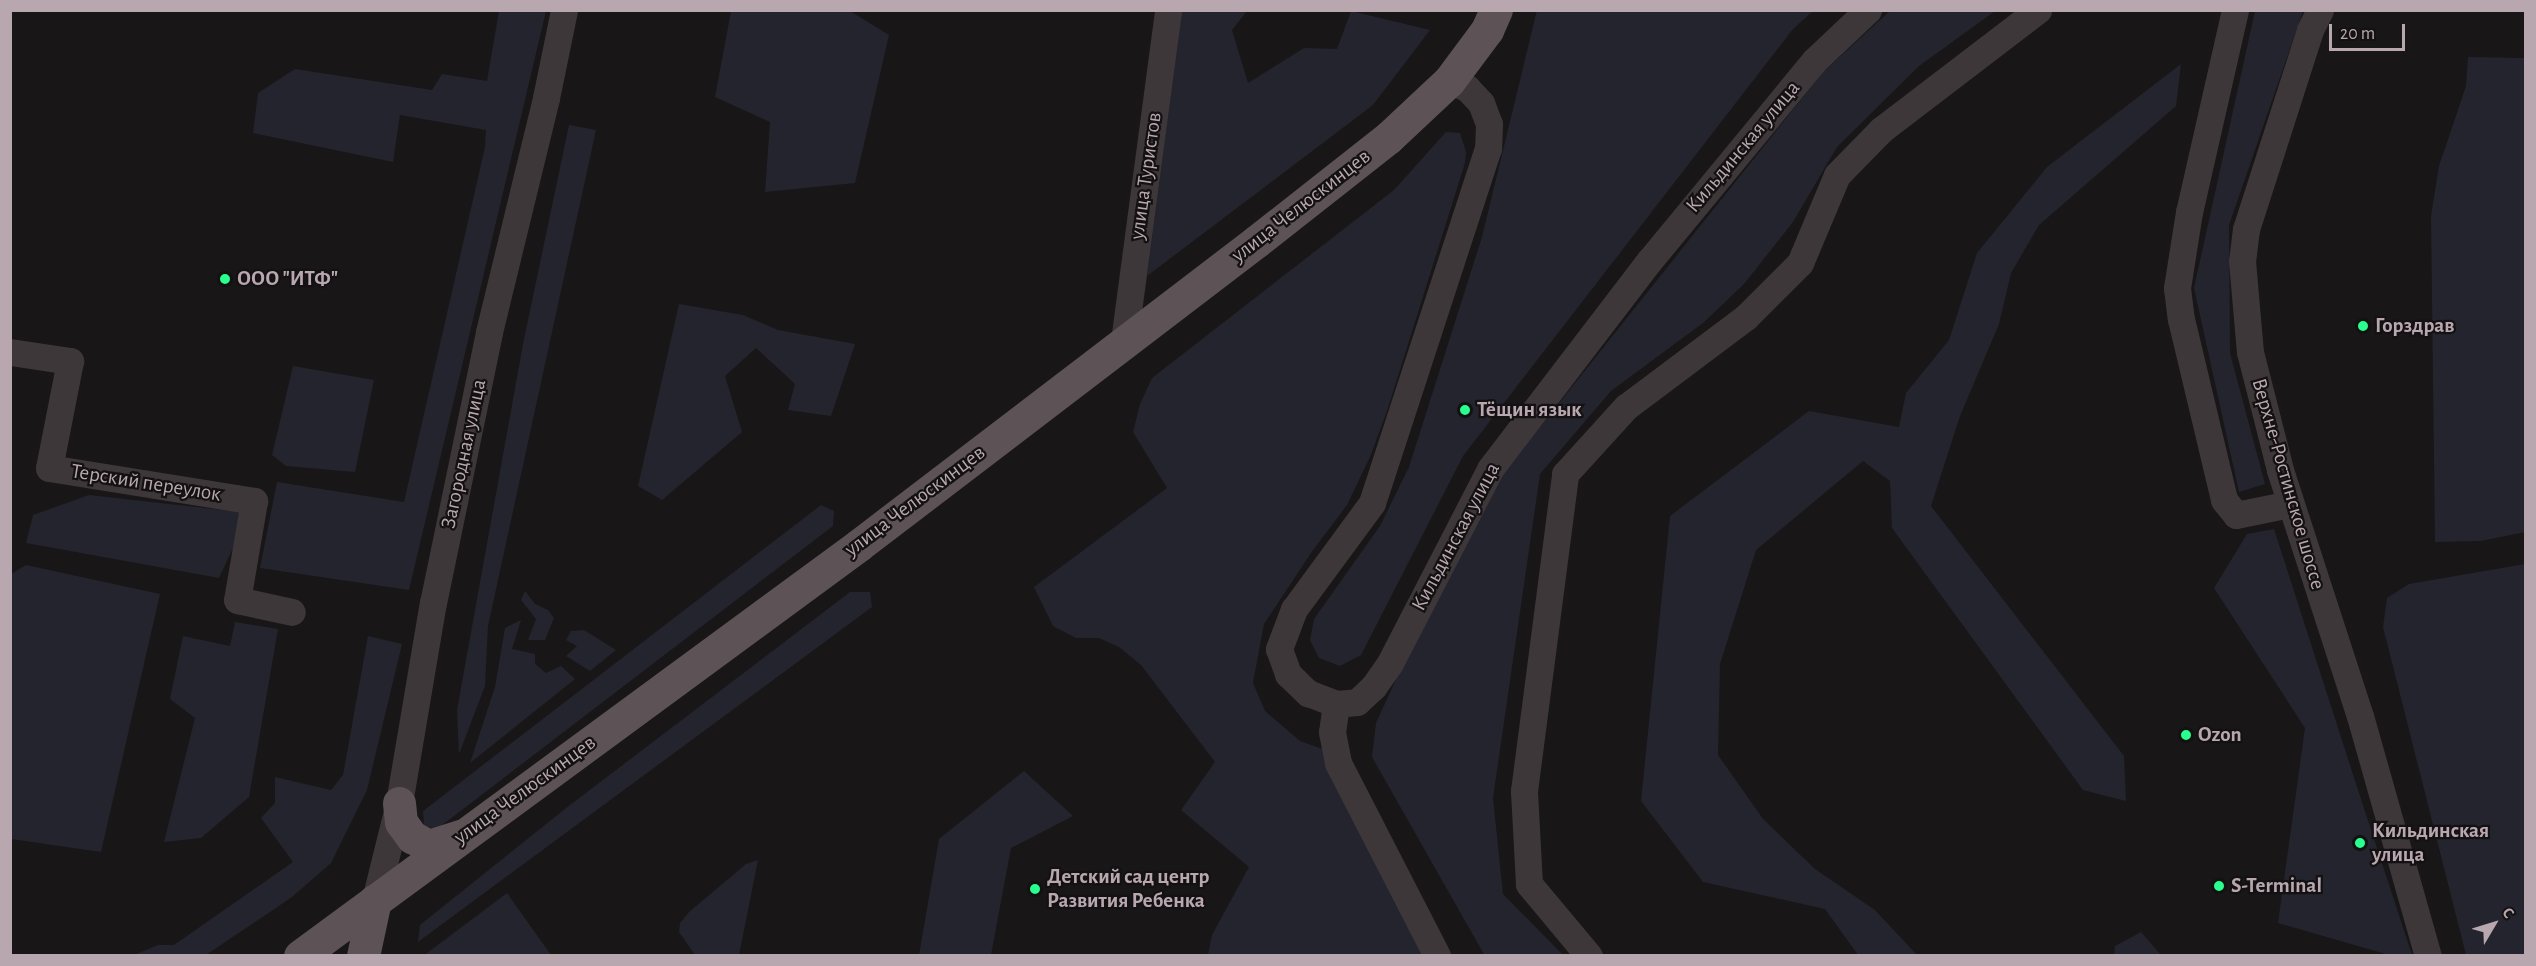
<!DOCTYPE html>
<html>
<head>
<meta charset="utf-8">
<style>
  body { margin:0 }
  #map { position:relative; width:2536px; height:966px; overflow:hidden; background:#181616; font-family:"Alegreya Sans",sans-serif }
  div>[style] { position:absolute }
  .green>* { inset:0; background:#24242e }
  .minor>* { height:27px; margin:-13.5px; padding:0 13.5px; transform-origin:13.5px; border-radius:13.5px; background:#3e3739 }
  .major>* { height:33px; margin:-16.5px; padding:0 16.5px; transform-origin:16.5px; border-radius:16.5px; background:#5d5357 }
  .dots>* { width:16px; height:16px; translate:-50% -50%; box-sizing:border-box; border:3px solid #131111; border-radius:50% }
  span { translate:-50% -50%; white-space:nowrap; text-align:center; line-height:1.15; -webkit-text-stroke:4.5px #131111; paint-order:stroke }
  .street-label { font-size:21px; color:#b9a7b0 }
  .poi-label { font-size:21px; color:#b9a7b0; font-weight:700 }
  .left { translate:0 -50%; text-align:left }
  .frame { position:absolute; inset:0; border:12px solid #b9a7b0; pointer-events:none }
  .north { position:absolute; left:2464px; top:894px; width:60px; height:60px; -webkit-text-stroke:4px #131111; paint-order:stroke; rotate:52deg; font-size:16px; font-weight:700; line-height:24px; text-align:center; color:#b9a7b0 }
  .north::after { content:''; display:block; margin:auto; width:21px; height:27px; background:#b9a7b0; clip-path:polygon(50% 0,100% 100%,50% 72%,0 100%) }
  .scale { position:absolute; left:2329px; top:24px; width:76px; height:27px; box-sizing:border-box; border:3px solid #b9a7b0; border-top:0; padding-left:8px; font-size:18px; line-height:21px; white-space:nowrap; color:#b9a7b0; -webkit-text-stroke:4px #131111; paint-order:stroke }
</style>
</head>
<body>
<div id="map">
  <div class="green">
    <i style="clip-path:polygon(1537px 10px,1813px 11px,1793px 29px,1463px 456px,1361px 655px,1340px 666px,1319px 658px,1310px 640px,1314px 619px,1380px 526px,1409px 467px,1482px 237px)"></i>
    <i style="clip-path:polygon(499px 11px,546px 11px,409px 590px,260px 568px,277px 482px,404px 502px,485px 147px,486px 130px,400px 115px,393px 162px,253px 133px,258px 93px,295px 69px,432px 90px,442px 74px,487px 81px)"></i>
    <i style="clip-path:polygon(731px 11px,850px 11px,889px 35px,855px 183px,765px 192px,770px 122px,715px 97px)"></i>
    <i style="clip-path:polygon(1182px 11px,1247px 11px,1232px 30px,1248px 83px,1304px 48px,1337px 49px,1351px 11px,1430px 30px,1373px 105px,1147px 276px)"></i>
    <i style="clip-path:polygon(1890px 11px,1995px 11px,1919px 66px,1837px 147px,1793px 222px,1744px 284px,1703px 323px,1611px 391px,1540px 474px,1493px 798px,1503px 894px,1563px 955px,1485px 956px,1372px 757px,1376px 723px,1398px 675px,1504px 472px,1823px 72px)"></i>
    <i style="clip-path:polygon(2255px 11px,2303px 11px,2229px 225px,2230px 353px,2265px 484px,2239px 492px,2194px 288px)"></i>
    <i style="clip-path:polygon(2468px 57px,2525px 58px,2525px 532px,2481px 541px,2435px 542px,2431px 216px,2439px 166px,2466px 86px)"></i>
    <i style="clip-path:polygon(2181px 64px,2176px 106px,2039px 225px,2011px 273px,1999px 324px,1960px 416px,1931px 506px,2124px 756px,2126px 801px,2083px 790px,1892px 528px,1890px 481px,1863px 461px,1756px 550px,1720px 664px,1718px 755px,1763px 819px,1815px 869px,1875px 910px,1917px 955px,1858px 955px,1825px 909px,1703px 882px,1641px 801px,1670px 516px,1809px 411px,1899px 427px,1906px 393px,1949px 340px,1977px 253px,2047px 167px)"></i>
    <i style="clip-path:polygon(569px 125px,596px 130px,488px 626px,485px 686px,459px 754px,457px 710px,523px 344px)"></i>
    <i style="clip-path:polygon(1446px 132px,1460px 133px,1466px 152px,1465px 163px,1387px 411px,1370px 457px,1347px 505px,1311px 553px,1264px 624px,1253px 683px,1265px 711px,1300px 741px,1342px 756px,1436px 955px,1208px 955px,1212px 935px,1249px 867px,1181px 810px,1215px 762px,1141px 665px,1119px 647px,1099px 638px,1076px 638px,1053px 626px,1034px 587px,1167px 488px,1133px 432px,1140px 404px,1152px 378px,1394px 190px)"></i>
    <i style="clip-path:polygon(679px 304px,743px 315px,778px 330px,855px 344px,831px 416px,788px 410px,795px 384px,756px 348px,725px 376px,742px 432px,662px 500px,638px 486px)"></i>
    <i style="clip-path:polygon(293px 366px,374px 380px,355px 472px,286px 466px,272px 455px)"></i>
    <i style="clip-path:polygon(89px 495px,241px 512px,233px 548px,219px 578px,26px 543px,33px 515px)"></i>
    <i style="clip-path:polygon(821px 505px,834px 511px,833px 526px,437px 829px,424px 826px,423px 811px)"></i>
    <i style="clip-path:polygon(2274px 529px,2358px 790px,2412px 955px,2389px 955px,2278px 923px,2305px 728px,2214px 588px,2247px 534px)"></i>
    <i style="clip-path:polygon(2525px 564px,2525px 955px,2466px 955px,2383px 627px,2387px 598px,2409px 584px)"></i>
    <i style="clip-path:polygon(26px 565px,160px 594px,101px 852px,11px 839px,11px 574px)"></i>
    <i style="clip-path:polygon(525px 591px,535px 604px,548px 610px,554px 618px,545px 640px,528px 640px,536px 619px,521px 600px)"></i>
    <i style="clip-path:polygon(850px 592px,870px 592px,872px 607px,418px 942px,420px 925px,570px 805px)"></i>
    <i style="clip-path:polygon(521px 620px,512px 649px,535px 654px,535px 664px,546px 673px,561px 666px,575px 679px,470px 763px,495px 687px,505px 628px)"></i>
    <i style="clip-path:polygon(235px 622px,278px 629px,249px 797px,201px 838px,164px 842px,195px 718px,170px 699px,183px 636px,230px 646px)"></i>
    <i style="clip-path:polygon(584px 630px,616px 650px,590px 671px,566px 656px,577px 646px,566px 640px,571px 631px)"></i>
    <i style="clip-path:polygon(368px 636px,402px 644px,367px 790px,331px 863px,292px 897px,206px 955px,134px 955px,158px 945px,174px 945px,293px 862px,261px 818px,275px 803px,275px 777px,331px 790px,343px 775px)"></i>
    <i style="clip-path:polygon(1024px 771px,1073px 816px,1011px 848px,991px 955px,919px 955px,939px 839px)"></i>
    <i style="clip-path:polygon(758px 860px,739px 955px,695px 955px,679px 932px,680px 923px,689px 912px,746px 864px)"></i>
    <i style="clip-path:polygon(507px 893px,551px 955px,426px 955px,427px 953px)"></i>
    <i style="clip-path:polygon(2141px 932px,2161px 955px,2114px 955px,2115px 946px)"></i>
  </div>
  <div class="minor">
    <i style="left:2235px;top:10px;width:207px;rotate:102.8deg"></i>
    <i style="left:2189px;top:212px;width:77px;rotate:99deg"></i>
    <i style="left:2177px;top:288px;width:31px;rotate:83deg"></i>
    <i style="left:2181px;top:319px;width:186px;rotate:76.6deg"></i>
    <i style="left:2224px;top:500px;width:19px;rotate:51deg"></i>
    <i style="left:2236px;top:515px;width:55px;rotate:-11.5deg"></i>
    <i style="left:2320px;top:10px;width:22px;rotate:117deg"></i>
    <i style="left:2310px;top:30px;width:209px;rotate:107.8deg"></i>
    <i style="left:2246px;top:229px;width:32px;rotate:97deg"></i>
    <i style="left:2242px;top:261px;width:91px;rotate:85deg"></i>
    <i style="left:2250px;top:352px;width:122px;rotate:75.7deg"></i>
    <i style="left:2280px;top:470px;width:259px;rotate:72deg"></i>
    <i style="left:2360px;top:716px;width:249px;rotate:74.2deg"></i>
    <i style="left:1449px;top:81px;width:19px;rotate:21deg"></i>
    <i style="left:1467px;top:88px;width:21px;rotate:47deg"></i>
    <i style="left:1481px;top:103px;width:22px;rotate:69deg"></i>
    <i style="left:1489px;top:124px;width:24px;rotate:92deg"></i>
    <i style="left:1488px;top:148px;width:373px;rotate:108.1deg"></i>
    <i style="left:1372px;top:503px;width:132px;rotate:126.3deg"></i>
    <i style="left:1294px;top:609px;width:43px;rotate:110.6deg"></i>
    <i style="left:1279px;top:649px;width:27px;rotate:70deg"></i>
    <i style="left:1288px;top:674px;width:28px;rotate:44deg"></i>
    <i style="left:1308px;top:693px;width:30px;rotate:21deg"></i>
    <i style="left:1336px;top:704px;width:21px;rotate:-5deg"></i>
    <i style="left:1357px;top:702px;width:23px;rotate:-43deg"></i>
    <i style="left:1374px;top:686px;width:28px;rotate:-55deg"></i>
    <i style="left:1390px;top:663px;width:218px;rotate:-62.7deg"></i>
    <i style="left:1490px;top:469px;width:263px;rotate:-52.6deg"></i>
    <i style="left:1650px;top:260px;width:259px;rotate:-50.5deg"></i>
    <i style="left:1815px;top:60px;width:73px;rotate:-43.3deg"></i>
    <i style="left:1124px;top:341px;width:334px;rotate:-82.4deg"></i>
    <i style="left:10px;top:352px;width:61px;rotate:8.5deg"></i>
    <i style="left:70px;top:361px;width:109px;rotate:101.1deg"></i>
    <i style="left:49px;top:468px;width:208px;rotate:9.1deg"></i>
    <i style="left:254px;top:501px;width:100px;rotate:99.7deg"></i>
    <i style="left:237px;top:600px;width:56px;rotate:12.3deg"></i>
    <i style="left:1336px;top:704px;width:28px;rotate:98deg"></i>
    <i style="left:1332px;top:732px;width:32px;rotate:79deg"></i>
    <i style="left:1338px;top:763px;width:217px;rotate:62.8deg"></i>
    <i style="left:375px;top:900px;width:100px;rotate:-76.1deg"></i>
    <i style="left:399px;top:803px;width:203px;rotate:-80.4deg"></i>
    <i style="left:433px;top:603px;width:277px;rotate:-78.3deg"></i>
    <i style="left:489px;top:332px;width:241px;rotate:-76.3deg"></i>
    <i style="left:546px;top:98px;width:90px;rotate:-78.4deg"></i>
    <i style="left:1589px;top:956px;width:94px;rotate:-129.8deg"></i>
    <i style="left:1529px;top:884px;width:93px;rotate:-93.1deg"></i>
    <i style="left:1524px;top:791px;width:320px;rotate:-82.6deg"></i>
    <i style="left:1565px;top:474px;width:91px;rotate:-47.7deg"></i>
    <i style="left:1626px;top:407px;width:150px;rotate:-36.9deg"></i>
    <i style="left:1746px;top:317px;width:76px;rotate:-45deg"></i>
    <i style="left:1800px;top:263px;width:95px;rotate:-67.2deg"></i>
    <i style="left:1837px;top:175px;width:63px;rotate:-45.6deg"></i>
    <i style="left:1881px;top:130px;width:198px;rotate:-37.4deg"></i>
  </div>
  <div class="major">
    <i style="left:399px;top:803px;width:19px;rotate:84deg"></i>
    <i style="left:401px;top:822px;width:19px;rotate:54deg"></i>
    <i style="left:412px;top:837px;width:19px;rotate:28deg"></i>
    <i style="left:429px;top:846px;width:32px;rotate:-18deg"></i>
    <i style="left:300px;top:956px;width:694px;rotate:-36.32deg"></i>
    <i style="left:859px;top:545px;width:501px;rotate:-37.37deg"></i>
    <i style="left:1257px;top:241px;width:167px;rotate:-38.2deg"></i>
    <i style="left:1388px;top:138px;width:83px;rotate:-43.1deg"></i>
    <i style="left:1449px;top:81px;width:64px;rotate:-53.3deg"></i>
    <i style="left:1487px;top:30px;width:22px;rotate:-66deg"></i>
    <i style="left:363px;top:956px;width:57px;rotate:-77.9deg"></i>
  </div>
  <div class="dots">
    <i style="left:225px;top:279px;background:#28ff8f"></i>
    <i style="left:2363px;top:326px;background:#28ff8f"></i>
    <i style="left:1465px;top:410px;background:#28ff8f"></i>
    <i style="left:2186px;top:735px;background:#28ff8f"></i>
    <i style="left:2360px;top:843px;background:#28ff8f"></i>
    <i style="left:2219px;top:886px;background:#28ff8f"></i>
    <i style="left:1035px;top:889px;background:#28ff8f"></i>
  </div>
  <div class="street-label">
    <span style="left:1743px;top:147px;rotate:-50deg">Кильдинская улица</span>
    <span style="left:1146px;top:176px;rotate:-82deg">улица Туристов</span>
    <span style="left:1301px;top:206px;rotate:-38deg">улица Челюскинцев</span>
    <span style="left:464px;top:454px;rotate:-78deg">Загородная улица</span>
    <span style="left:146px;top:483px;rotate:9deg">Терский переулок</span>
    <span style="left:2288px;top:484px;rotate:74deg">Верхне-Ростинское шоссе</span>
    <span style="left:915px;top:501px;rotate:-37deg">улица Челюскинцев</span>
    <span style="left:1456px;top:537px;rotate:-62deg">Кильдинская улица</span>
    <span style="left:525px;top:790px;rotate:-36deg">улица Челюскинцев</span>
  </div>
  <div class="poi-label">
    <span class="left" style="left:237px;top:279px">ООО "ИТФ"</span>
    <span class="left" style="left:2375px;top:326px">Горздрав</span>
    <span class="left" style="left:1477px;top:410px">Тёщин язык</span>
    <span class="left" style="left:2198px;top:735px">Ozon</span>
    <span class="left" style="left:2372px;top:843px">Кильдинская<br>улица</span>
    <span class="left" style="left:1047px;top:889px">Детский сад центр<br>Развития Ребенка</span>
    <span class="left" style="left:2231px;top:886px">S-Terminal</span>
  </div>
  <div class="frame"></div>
  <div class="north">С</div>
  <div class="scale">20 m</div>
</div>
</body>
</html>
